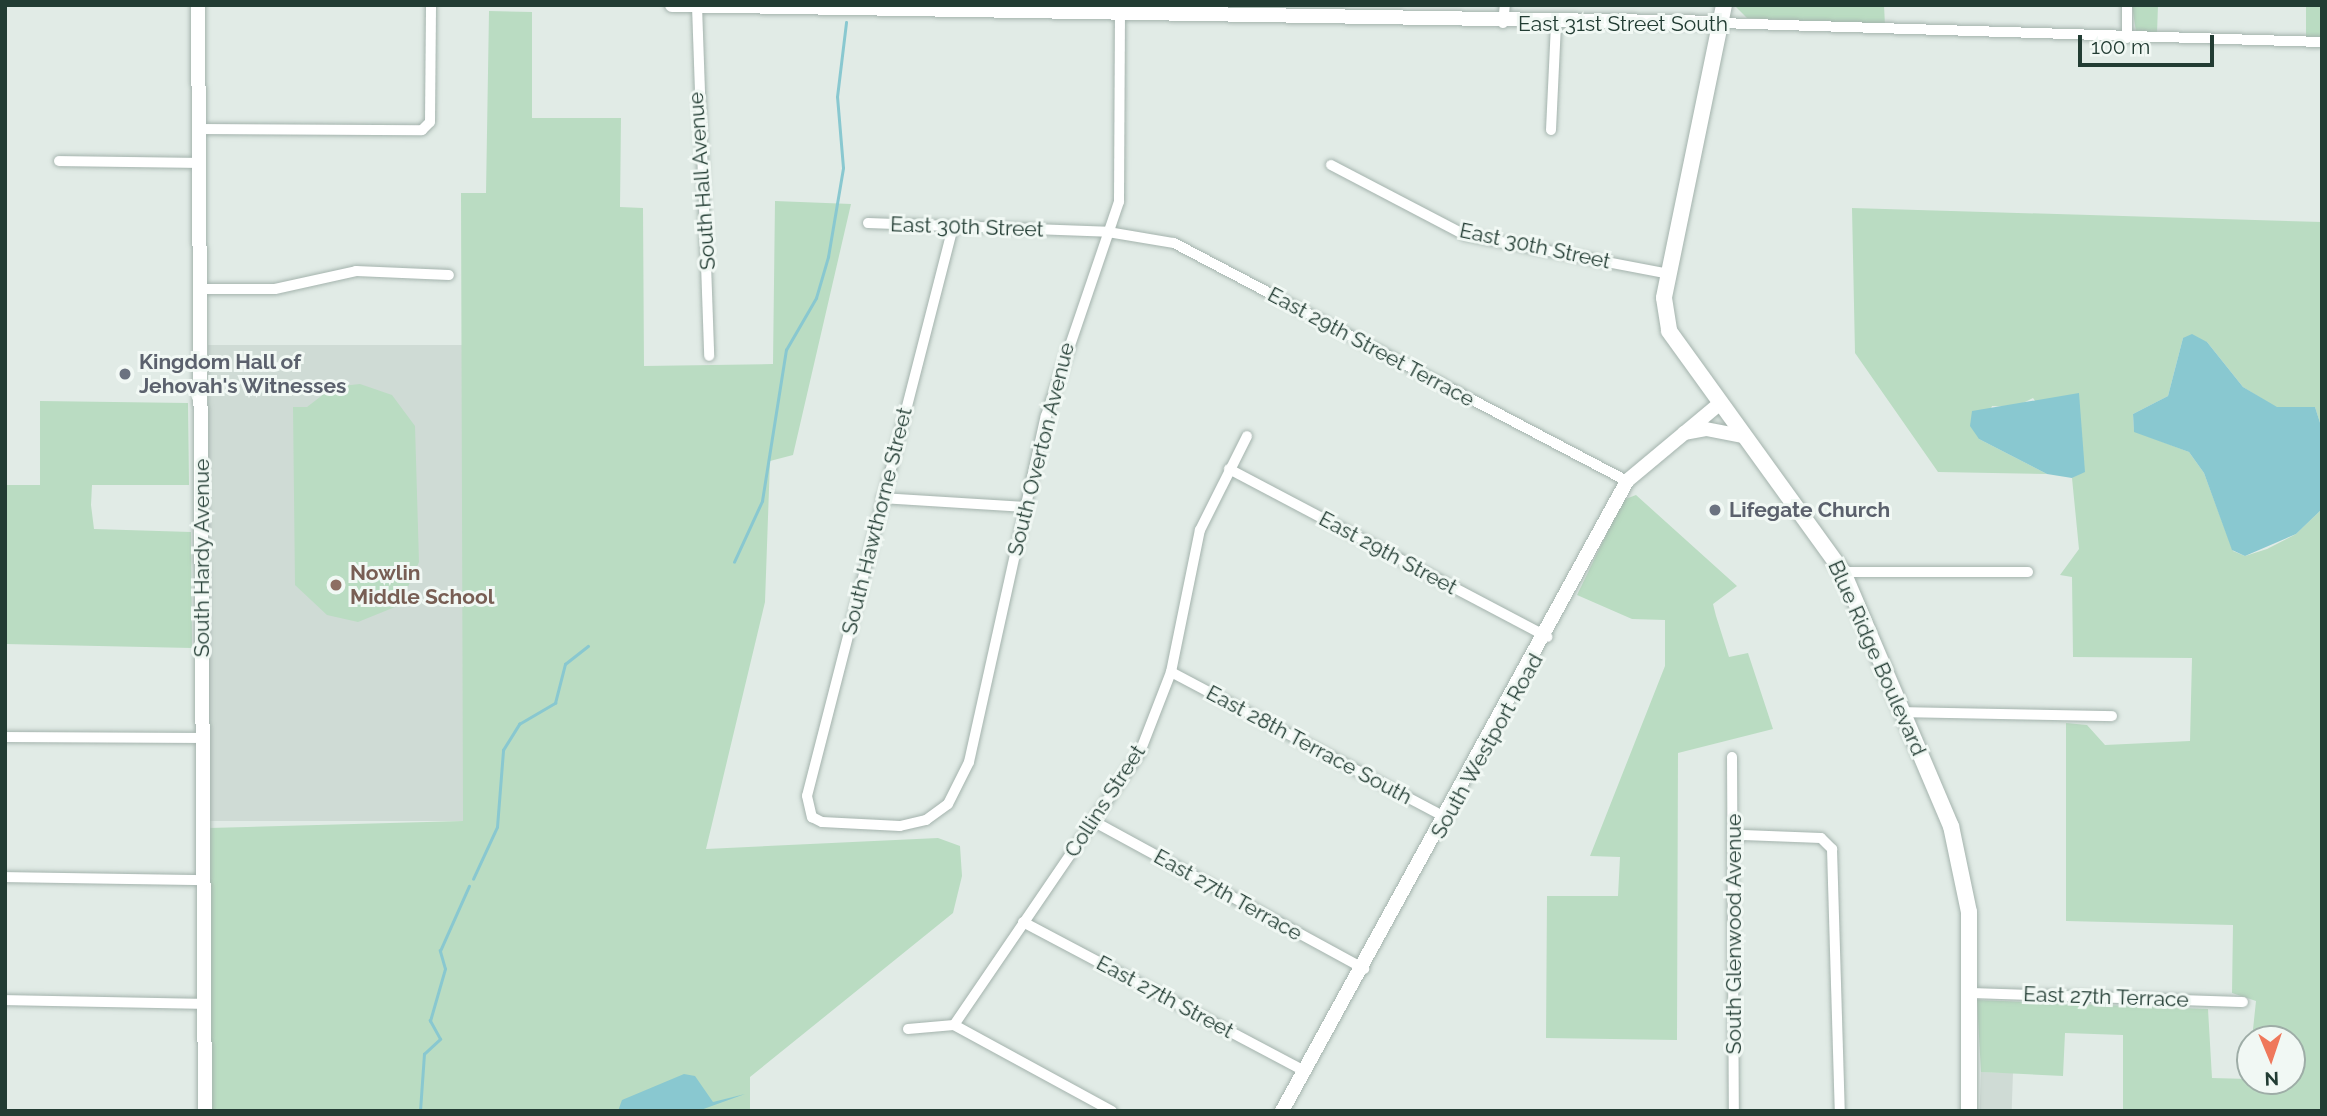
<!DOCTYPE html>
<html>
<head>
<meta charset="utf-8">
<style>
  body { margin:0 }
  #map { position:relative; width:2327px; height:1116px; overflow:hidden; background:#e1ebe6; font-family:Raleway,sans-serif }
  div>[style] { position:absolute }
  .built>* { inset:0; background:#cfdbd5; transform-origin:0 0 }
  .green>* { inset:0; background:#badcc2; transform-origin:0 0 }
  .water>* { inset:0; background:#89c8d0 }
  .stream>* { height:2.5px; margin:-1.25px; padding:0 1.25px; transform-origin:1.25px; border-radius:1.25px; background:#89c8d0 }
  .roads { filter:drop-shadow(0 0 2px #a4b3ad) drop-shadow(0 0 2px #a4b3ad) }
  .minor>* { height:10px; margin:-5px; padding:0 5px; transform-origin:5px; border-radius:5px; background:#fff }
  .tertiary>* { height:14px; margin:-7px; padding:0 7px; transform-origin:7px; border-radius:7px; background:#fff }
  .secondary>* { height:16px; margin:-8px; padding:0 8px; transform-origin:8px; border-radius:8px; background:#fff }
  .dots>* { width:19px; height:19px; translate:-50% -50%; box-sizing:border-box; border:4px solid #f1f8f4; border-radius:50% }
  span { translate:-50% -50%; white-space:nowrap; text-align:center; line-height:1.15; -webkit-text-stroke:6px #f1f8f4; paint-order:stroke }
  .street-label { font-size:21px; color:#223c33 }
  .worship-label { font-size:21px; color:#5b616d; font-weight:700 }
  .left { translate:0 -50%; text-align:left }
  .education-label { font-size:21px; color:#785e54; font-weight:700 }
  .frame { position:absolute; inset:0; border:7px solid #223c33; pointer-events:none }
  .north { position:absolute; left:2236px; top:1025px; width:70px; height:70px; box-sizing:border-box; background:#f1f8f4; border:2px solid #9eada7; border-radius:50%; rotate:178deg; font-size:19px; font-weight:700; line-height:28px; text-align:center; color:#223c33 }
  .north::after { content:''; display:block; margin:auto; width:24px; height:32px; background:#ef785b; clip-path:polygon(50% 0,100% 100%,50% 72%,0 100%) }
  .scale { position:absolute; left:2078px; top:35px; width:136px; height:32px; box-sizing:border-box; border:4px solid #223c33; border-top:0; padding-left:9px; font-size:21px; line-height:24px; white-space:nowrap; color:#223c33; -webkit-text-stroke:5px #f1f8f4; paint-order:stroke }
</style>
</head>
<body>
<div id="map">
  <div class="built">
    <i style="left:463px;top:345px;width:476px;height:255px;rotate:90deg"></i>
    <i style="left:1981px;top:1072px;width:32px;height:39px;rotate:2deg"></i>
  </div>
  <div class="green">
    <i style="clip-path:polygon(1734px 5px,1884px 5px,1885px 26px,1747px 18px)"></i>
    <i style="clip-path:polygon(2132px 5px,2158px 5px,2157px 33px,2136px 32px)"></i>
    <i style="left:2306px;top:5px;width:16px;height:32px"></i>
    <i style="clip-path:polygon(489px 11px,532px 12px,532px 118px,621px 118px,620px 207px,643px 208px,644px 366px,773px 364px,775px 201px,851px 204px,793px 455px,770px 461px,765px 602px,706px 849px,938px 838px,960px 846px,962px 876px,953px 913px,750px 1077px,750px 1111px,210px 1111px,209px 828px,463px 821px,461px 193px,486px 193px)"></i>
    <i style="clip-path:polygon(1852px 208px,2322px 222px,2322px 429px,2315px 407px,2277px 408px,2243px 387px,2207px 342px,2183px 338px,2168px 396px,2133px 414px,2134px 431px,2189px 452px,2204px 473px,2233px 551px,2245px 556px,2267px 549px,2296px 534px,2322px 509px,2322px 1111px,2123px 1111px,2123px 1035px,2065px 1033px,2063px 1076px,1981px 1072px,1977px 1000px,2208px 1009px,2212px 1078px,2249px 1079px,2250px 1067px,2250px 1081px,2292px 1081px,2292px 1039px,2252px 1039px,2256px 1001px,2232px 993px,2233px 925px,2066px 921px,2066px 723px,2087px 725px,2105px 745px,2190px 741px,2192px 658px,2073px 657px,2072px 577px,2060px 575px,2079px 549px,2072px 478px,2085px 471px,2033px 398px,2015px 407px,1992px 406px,1979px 439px,2047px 474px,1938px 472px,1855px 353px)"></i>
    <i style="clip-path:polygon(360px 384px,392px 395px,415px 426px,419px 562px,400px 605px,358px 622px,327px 615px,295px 585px,293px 407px,307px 407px,333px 387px)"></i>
    <i style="clip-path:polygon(40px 401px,188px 403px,189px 485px,92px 485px,91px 505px,94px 529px,191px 532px,192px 648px,5px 644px,5px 485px,40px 485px)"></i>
    <i style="clip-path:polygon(1636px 495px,1737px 586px,1713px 604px,1716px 616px,1729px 657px,1748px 653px,1773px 729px,1678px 753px,1677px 1040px,1546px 1038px,1547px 896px,1618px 896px,1620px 857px,1590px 856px,1665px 666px,1665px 620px,1632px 619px,1577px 595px,1623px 500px)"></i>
  </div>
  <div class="water">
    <i style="clip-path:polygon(2192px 334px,2207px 342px,2243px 387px,2277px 407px,2315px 407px,2322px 429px,2322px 509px,2296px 534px,2245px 556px,2232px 550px,2204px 473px,2189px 452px,2134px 432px,2133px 414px,2168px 396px,2183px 338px)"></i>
    <i style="clip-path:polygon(2079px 393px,2085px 472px,2072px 478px,2047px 474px,1979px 439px,1970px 426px,1972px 411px)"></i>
    <i style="clip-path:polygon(684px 1074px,695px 1076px,713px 1102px,745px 1094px,698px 1111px,618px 1111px,622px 1100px)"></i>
  </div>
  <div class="stream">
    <i style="left:734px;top:562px;width:67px;rotate:-65.3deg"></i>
    <i style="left:762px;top:501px;width:153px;rotate:-81deg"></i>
    <i style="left:786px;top:350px;width:60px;rotate:-60deg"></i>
    <i style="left:816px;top:298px;width:43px;rotate:-73.7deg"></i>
    <i style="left:828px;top:257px;width:90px;rotate:-80.4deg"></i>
    <i style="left:843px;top:168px;width:71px;rotate:-94.8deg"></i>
    <i style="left:837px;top:97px;width:75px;rotate:-83.1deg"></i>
    <i style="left:473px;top:879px;width:57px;rotate:-65.2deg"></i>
    <i style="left:497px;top:827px;width:77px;rotate:-85.5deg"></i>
    <i style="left:503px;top:750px;width:31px;rotate:-58deg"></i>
    <i style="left:519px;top:724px;width:42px;rotate:-30.3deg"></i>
    <i style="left:555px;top:703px;width:40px;rotate:-75.6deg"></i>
    <i style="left:565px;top:664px;width:29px;rotate:-38deg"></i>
    <i style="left:420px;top:1111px;width:57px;rotate:-86deg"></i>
    <i style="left:424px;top:1054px;width:22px;rotate:-43deg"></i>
    <i style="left:440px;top:1039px;width:21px;rotate:-119deg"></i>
    <i style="left:430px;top:1021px;width:54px;rotate:-73.9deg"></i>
    <i style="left:445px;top:969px;width:19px;rotate:-106deg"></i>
    <i style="left:440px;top:951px;width:71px;rotate:-66deg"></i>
  </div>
  <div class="roads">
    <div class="minor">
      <i style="left:697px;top:6px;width:350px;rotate:88deg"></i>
      <i style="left:1503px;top:23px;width:18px;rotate:-84deg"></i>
      <i style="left:1720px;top:23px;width:602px;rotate:1.81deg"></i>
      <i style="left:2127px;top:38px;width:33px;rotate:-90deg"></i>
      <i style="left:198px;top:129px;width:224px;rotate:0.3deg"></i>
      <i style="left:422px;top:130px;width:11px;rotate:-45deg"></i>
      <i style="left:430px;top:122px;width:117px;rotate:-89.5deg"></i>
      <i style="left:1551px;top:130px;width:106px;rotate:-87.3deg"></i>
      <i style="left:59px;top:161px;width:139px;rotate:0.8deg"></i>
      <i style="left:1331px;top:165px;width:151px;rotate:27.6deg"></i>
      <i style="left:1465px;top:235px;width:208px;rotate:10.8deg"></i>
      <i style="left:868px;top:223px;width:240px;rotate:2.1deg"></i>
      <i style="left:1108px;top:232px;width:67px;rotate:9.5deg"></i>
      <i style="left:1174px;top:243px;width:512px;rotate:27.72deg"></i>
      <i style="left:953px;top:227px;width:587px;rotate:104.39deg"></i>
      <i style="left:807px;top:796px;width:22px;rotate:77deg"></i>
      <i style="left:812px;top:817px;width:11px;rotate:27deg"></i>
      <i style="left:822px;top:822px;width:78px;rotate:2.9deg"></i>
      <i style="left:900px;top:826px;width:27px;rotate:-13deg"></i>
      <i style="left:926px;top:820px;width:27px;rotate:-36deg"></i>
      <i style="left:948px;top:804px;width:47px;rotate:-63.4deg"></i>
      <i style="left:969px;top:762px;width:354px;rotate:-77.5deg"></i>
      <i style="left:1046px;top:416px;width:226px;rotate:-71.2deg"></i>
      <i style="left:1119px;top:202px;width:197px;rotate:-89.7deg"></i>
      <i style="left:201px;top:289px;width:74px"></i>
      <i style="left:275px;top:289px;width:83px;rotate:-12.5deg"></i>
      <i style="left:356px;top:271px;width:93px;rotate:2.5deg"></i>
      <i style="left:1229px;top:469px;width:360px;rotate:27.8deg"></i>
      <i style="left:882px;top:498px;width:143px;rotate:3.6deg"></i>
      <i style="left:1843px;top:572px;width:185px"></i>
      <i style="left:1171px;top:672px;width:312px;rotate:27.9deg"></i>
      <i style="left:1902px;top:712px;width:210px;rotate:1.1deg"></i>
      <i style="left:5px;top:737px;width:197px;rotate:0.3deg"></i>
      <i style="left:1732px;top:757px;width:354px;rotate:89.7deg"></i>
      <i style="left:1093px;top:821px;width:309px;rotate:28.6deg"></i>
      <i style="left:1735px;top:841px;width:10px;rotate:-37deg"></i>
      <i style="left:1743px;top:835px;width:78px;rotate:2.2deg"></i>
      <i style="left:1821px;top:838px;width:16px;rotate:45deg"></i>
      <i style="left:1832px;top:849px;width:262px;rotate:88.3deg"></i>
      <i style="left:5px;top:877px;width:199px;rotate:0.9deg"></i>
      <i style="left:1023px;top:922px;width:320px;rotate:27.9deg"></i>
      <i style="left:1969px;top:993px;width:274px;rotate:1.9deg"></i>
      <i style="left:5px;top:1000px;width:200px;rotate:1.1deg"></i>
      <i style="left:954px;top:1025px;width:330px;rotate:-55.7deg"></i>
      <i style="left:1140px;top:752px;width:86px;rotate:-68.8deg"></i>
      <i style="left:1171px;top:672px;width:145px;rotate:-78.5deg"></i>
      <i style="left:1200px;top:530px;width:105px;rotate:-63.4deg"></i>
      <i style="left:908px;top:1029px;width:46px;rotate:-5deg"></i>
      <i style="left:954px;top:1025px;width:180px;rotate:28.6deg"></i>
    </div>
    <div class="tertiary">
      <i style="left:198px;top:5px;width:1106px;rotate:89.64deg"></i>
      <i style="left:672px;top:5px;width:1048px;rotate:0.98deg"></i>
      <i style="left:1684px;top:433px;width:22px;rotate:-10deg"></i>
      <i style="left:1706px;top:429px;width:38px;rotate:11deg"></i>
      <i style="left:1282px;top:1111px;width:718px;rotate:-61.29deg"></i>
      <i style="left:1627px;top:481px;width:120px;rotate:-39.9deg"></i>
    </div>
    <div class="secondary">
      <i style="left:1724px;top:5px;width:299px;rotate:101.6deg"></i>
      <i style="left:1664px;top:298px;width:33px;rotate:81deg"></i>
      <i style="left:1669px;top:331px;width:297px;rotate:54.2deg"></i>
      <i style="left:1843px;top:572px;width:276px;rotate:67deg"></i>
      <i style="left:1951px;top:826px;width:88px;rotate:78.2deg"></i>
      <i style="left:1969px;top:912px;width:199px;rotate:90deg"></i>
    </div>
  </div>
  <div class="dots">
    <i style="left:125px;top:374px;background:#6b7280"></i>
    <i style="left:1715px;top:510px;background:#6b7280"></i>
    <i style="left:336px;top:585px;background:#8d6e63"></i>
  </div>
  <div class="street-label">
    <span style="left:1623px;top:24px">East 31st Street South</span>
    <span style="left:702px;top:181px;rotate:-94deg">South Hall Avenue</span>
    <span style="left:967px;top:227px;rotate:2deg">East 30th Street</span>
    <span style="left:1535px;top:246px;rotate:12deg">East 30th Street</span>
    <span style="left:1371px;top:347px;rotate:28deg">East 29th Street Terrace</span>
    <span style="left:1041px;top:449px;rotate:-76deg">South Overton Avenue</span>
    <span style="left:877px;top:521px;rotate:-76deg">South Hawthorne Street</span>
    <span style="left:1388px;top:553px;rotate:28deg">East 29th Street</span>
    <span style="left:202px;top:558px;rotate:-90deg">South Hardy Avenue</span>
    <span style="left:1877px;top:658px;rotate:66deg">Blue Ridge Boulevard</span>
    <span style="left:1309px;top:745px;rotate:28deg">East 28th Terrace South</span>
    <span style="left:1487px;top:746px;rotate:-61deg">South Westport Road</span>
    <span style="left:1105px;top:801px;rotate:-57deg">Collins Street</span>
    <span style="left:1228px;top:895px;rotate:29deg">East 27th Terrace</span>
    <span style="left:1734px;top:934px;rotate:-90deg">South Glenwood Avenue</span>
    <span style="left:1165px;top:997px;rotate:28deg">East 27th Street</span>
    <span style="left:2106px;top:997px;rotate:2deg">East 27th Terrace</span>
  </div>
  <div class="worship-label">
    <span class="left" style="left:139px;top:374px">Kingdom Hall of<br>Jehovah's Witnesses</span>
    <span class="left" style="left:1729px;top:510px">Lifegate Church</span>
  </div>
  <div class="education-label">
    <span class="left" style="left:350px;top:585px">Nowlin<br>Middle School</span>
  </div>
  <div class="frame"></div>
  <div class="north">N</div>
  <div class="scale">100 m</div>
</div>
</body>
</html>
